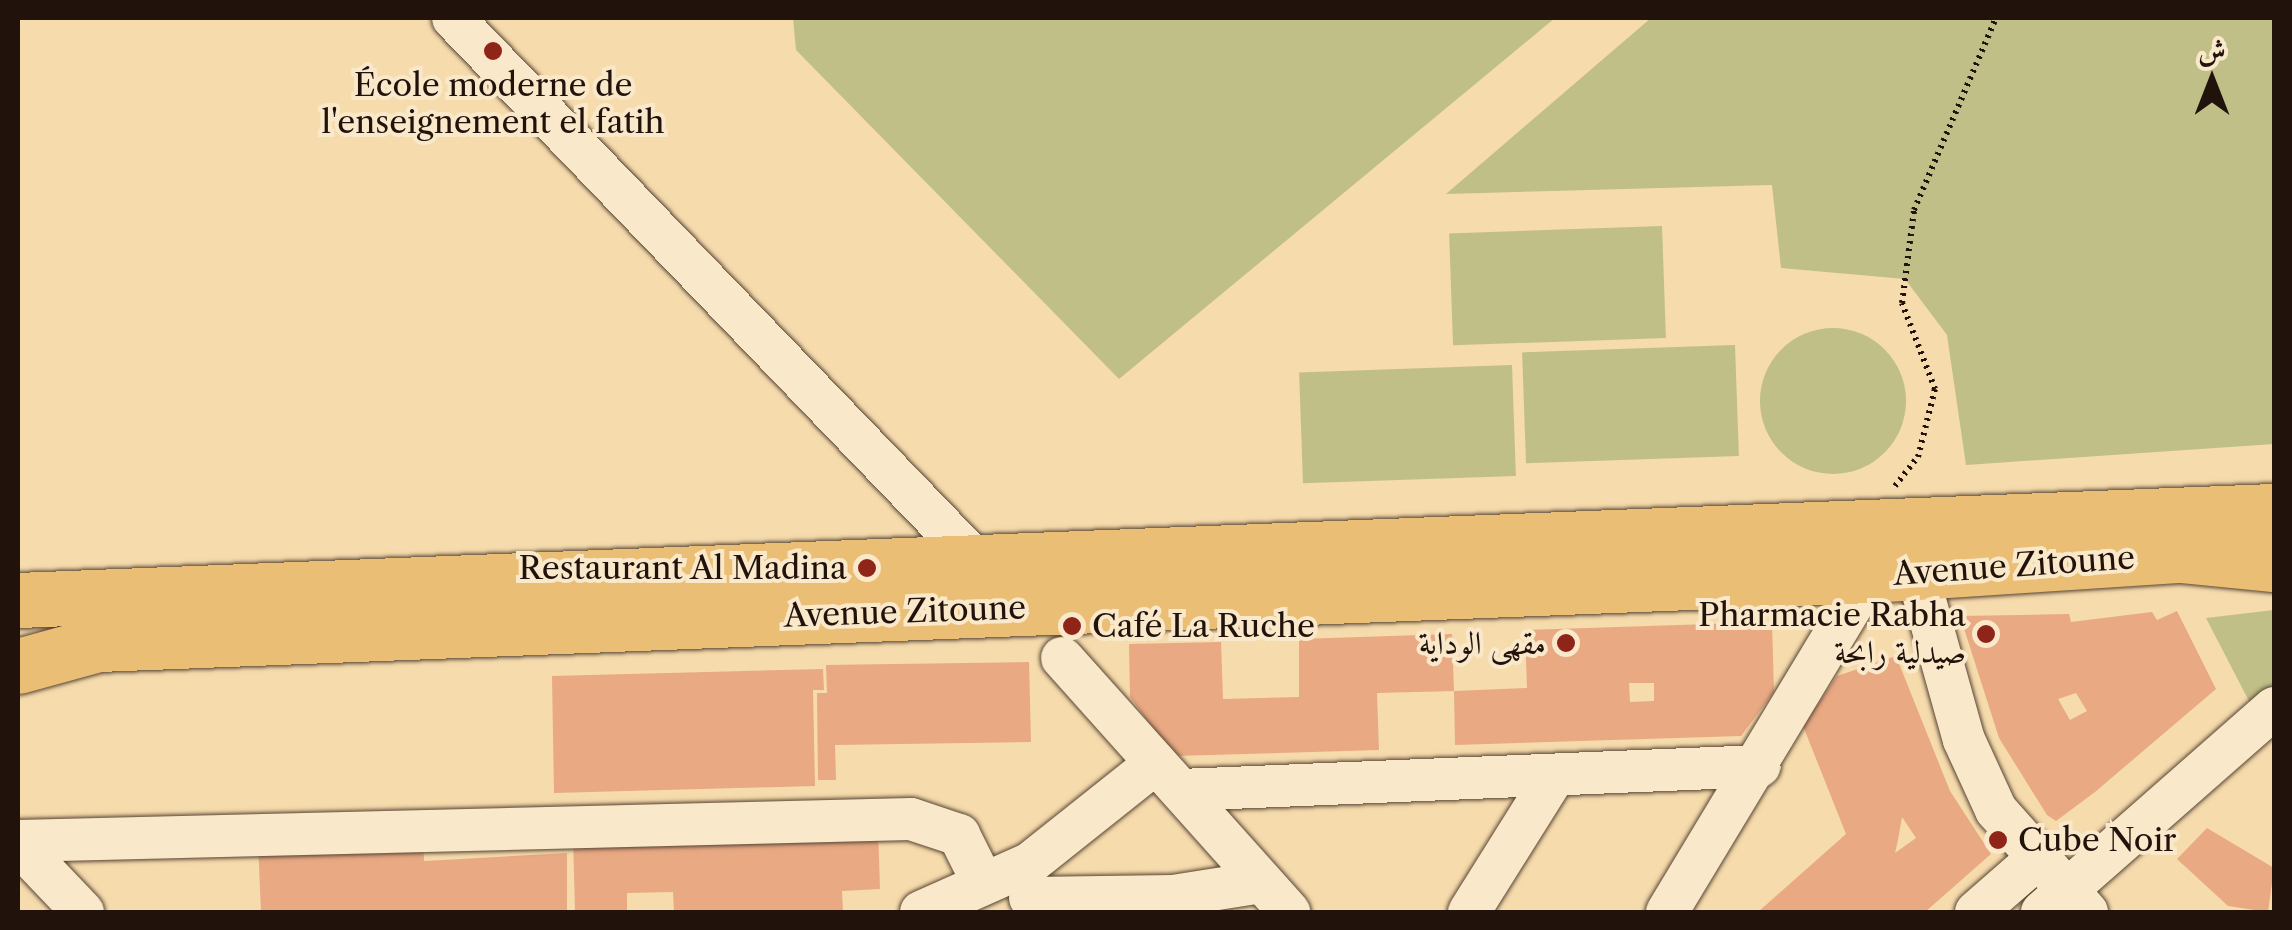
<!DOCTYPE html>
<html>
<head>
<meta charset="utf-8">
<style>
  body { margin:0 }
  #map { position:relative; width:2292px; height:930px; overflow:hidden; background:#f6dbac; font-family:"Libre Caslon Text",Amiri,serif }
  div>[style] { position:absolute }
  .green>* { inset:0; background:#c0bf87; transform-origin:0 0 }
  .round { border-radius:50% }
  .building>* { inset:0; background:#e8a983 }
  .path>* { height:6px; margin-top:-3px; transform-origin:0; background:repeating-linear-gradient(90deg,#22120c 0 2.5px,transparent 0 7.5px) }
  .roads { filter:drop-shadow(0 0 2px #574434) drop-shadow(0 0 2px #574434) }
  .minor>* { height:42px; margin:-21px; padding:0 21px; transform-origin:21px; border-radius:21px; background:#f9e8c9 }
  .major>* { height:55px; margin:-27.5px; padding:0 27.5px; transform-origin:27.5px; border-radius:27.5px; background:#ebbe76 }
  .dots>* { width:28px; height:28px; translate:-50% -50%; box-sizing:border-box; border:5px solid #f9e8c9; border-radius:50% }
  span { translate:-50% -50%; white-space:nowrap; text-align:center; line-height:1.15; -webkit-text-stroke:8px #f9e8c9; paint-order:stroke }
  .poi-label { font-size:32px; color:#22120c }
  .right { translate:-100% -50%; text-align:right }
  .left { translate:0 -50%; text-align:left }
  .street-label { font-size:32px; color:#22120c }
  .frame { position:absolute; inset:0; border:20px solid #22120c; pointer-events:none }
  .north { position:absolute; left:2162px; top:30px; width:100px; height:100px; -webkit-text-stroke:8px #f9e8c9; paint-order:stroke; rotate:0deg; font-size:28px; font-weight:700; line-height:40px; text-align:center; color:#22120c }
  .north::after { content:''; display:block; margin:auto; width:35px; height:45px; background:#22120c; clip-path:polygon(50% 0,100% 100%,50% 72%,0 100%) }
</style>
</head>
<body>
<div id="map">
  <div class="green">
    <i style="clip-path:polygon(793px 18px,1555px 18px,1119px 379px,796px 50px)"></i>
    <i style="clip-path:polygon(1651px 18px,2274px 18px,2274px 444px,1966px 465px,1947px 335px,1905px 279px,1781px 268px,1772px 185px,1446px 194px)"></i>
    <i style="left:1662px;top:226px;width:112px;height:213px;rotate:88deg"></i>
    <i class="round" style="left:1760px;top:328px;width:146px;height:146px"></i>
    <i style="left:1735px;top:345px;width:111px;height:213px;rotate:88deg"></i>
    <i style="left:1512px;top:365px;width:111px;height:213px;rotate:88deg"></i>
    <i style="clip-path:polygon(2274px 610px,2274px 684px,2251px 705px,2206px 618px)"></i>
  </div>
  <div class="building">
    <i style="clip-path:polygon(evenodd,2177px 611px,2216px 689px,2095px 792px,2056px 821px,2047px 815px,1999px 738px,1960px 616px,2069px 614px,2071px 622px,2152px 612px,2157px 620px,2177px 611px,2076px 693px,2087px 711px,2070px 720px,2058px 699px,2076px 693px)"></i>
    <i style="clip-path:polygon(evenodd,1772px 622px,1774px 692px,1741px 736px,1455px 745px,1454px 691px,1377px 693px,1379px 750px,1174px 756px,1130px 697px,1129px 644px,1221px 642px,1223px 699px,1299px 697px,1299px 639px,1452px 634px,1454px 691px,1527px 688px,1525px 630px,1772px 622px,1629px 683px,1654px 683px,1654px 701px,1630px 702px,1629px 683px)"></i>
    <i style="clip-path:polygon(evenodd,1896px 656px,1950px 791px,1991px 854px,1925px 912px,1758px 912px,1846px 834px,1803px 726px,1837px 676px,1896px 656px,1902px 817px,1916px 838px,1895px 853px,1898px 840px,1902px 817px)"></i>
    <i style="clip-path:polygon(1029px 662px,1031px 742px,835px 745px,836px 780px,818px 780px,817px 693px,827px 693px,826px 665px)"></i>
    <i style="clip-path:polygon(823px 669px,824px 690px,813px 690px,815px 786px,554px 793px,552px 676px)"></i>
    <i style="clip-path:polygon(2207px 828px,2274px 868px,2268px 912px,2228px 906px,2177px 859px)"></i>
    <i style="clip-path:polygon(878px 829px,880px 889px,842px 891px,843px 912px,674px 912px,673px 892px,627px 893px,627px 912px,575px 912px,573px 837px)"></i>
    <i style="clip-path:polygon(423px 837px,424px 861px,567px 853px,567px 912px,261px 912px,258px 843px)"></i>
  </div>
  <div class="path">
    <i style="left:1895px;top:486px;width:37px;rotate:-52deg"></i>
    <i style="left:1918px;top:457px;width:70px;rotate:-76deg"></i>
    <i style="left:1935px;top:389px;width:92px;rotate:-111deg"></i>
    <i style="left:1902px;top:303px;width:94px;rotate:-82.6deg"></i>
    <i style="left:1914px;top:210px;width:209px;rotate:-66.9deg"></i>
  </div>
  <div class="roads">
    <div class="minor">
      <i style="left:453px;top:18px;width:760px;rotate:46.07deg"></i>
      <i style="left:1917px;top:572px;width:174px;rotate:74.4deg"></i>
      <i style="left:1964px;top:740px;width:77px;rotate:65.4deg"></i>
      <i style="left:1996px;top:810px;width:137px;rotate:48.3deg"></i>
      <i style="left:1062px;top:658px;width:341px;rotate:48.2deg"></i>
      <i style="left:1181px;top:790px;width:579px;rotate:-2.37deg"></i>
      <i style="left:18px;top:841px;width:893px;rotate:-1.41deg"></i>
      <i style="left:911px;top:819px;width:51px;rotate:18.4deg"></i>
      <i style="left:959px;top:835px;width:54px;rotate:63.4deg"></i>
      <i style="left:18px;top:844px;width:94px;rotate:46.3deg"></i>
      <i style="left:1030px;top:898px;width:143px;rotate:-0.8deg"></i>
      <i style="left:1173px;top:896px;width:90px;rotate:-8.9deg"></i>
      <i style="left:921px;top:912px;width:118px;rotate:-24deg"></i>
      <i style="left:1029px;top:864px;width:162px;rotate:-38.5deg"></i>
      <i style="left:1469px;top:912px;width:158px;rotate:-57.9deg"></i>
      <i style="left:1667px;top:912px;width:393px;rotate:-58.9deg"></i>
      <i style="left:1976px;top:912px;width:82px;rotate:-41.1deg"></i>
      <i style="left:2042px;top:912px;width:309px;rotate:-41.3deg"></i>
    </div>
    <div class="major">
      <i style="left:18px;top:600px;width:2258px;rotate:-2.26deg"></i>
      <i style="left:18px;top:666px;width:83px;rotate:-15.4deg"></i>
      <i style="left:98px;top:644px;width:1773px;rotate:-2.23deg"></i>
      <i style="left:1870px;top:575px;width:311px;rotate:-3.7deg"></i>
      <i style="left:2180px;top:555px;width:94px;rotate:5.5deg"></i>
    </div>
  </div>
  <div class="dots">
    <i style="left:493px;top:51px;background:#8f2418"></i>
    <i style="left:867px;top:568px;background:#8f2418"></i>
    <i style="left:1072px;top:626px;background:#8f2418"></i>
    <i style="left:1986px;top:634px;background:#8f2418"></i>
    <i style="left:1566px;top:643px;background:#8f2418"></i>
    <i style="left:1998px;top:840px;background:#8f2418"></i>
  </div>
  <div class="poi-label">
    <span style="left:493px;top:104px">École moderne de<br>l'enseignement el fatih</span>
    <span class="right" style="left:847px;top:568px">Restaurant Al Madina</span>
    <span class="right" style="left:1966px;top:634px">Pharmacie Rabha<br>صيدلية رابحة</span>
    <span class="left" style="left:1092px;top:626px">Café La Ruche</span>
    <span class="right" style="left:1546px;top:643px">مقهى الوداية</span>
    <span class="left" style="left:2018px;top:840px">Cube Noir</span>
  </div>
  <div class="street-label">
    <span style="left:2014px;top:566px;rotate:-4deg">Avenue Zitoune</span>
    <span style="left:905px;top:612px;rotate:-2deg">Avenue Zitoune</span>
  </div>
  <div class="frame"></div>
  <div class="north">ش</div>
</div>
</body>
</html>
